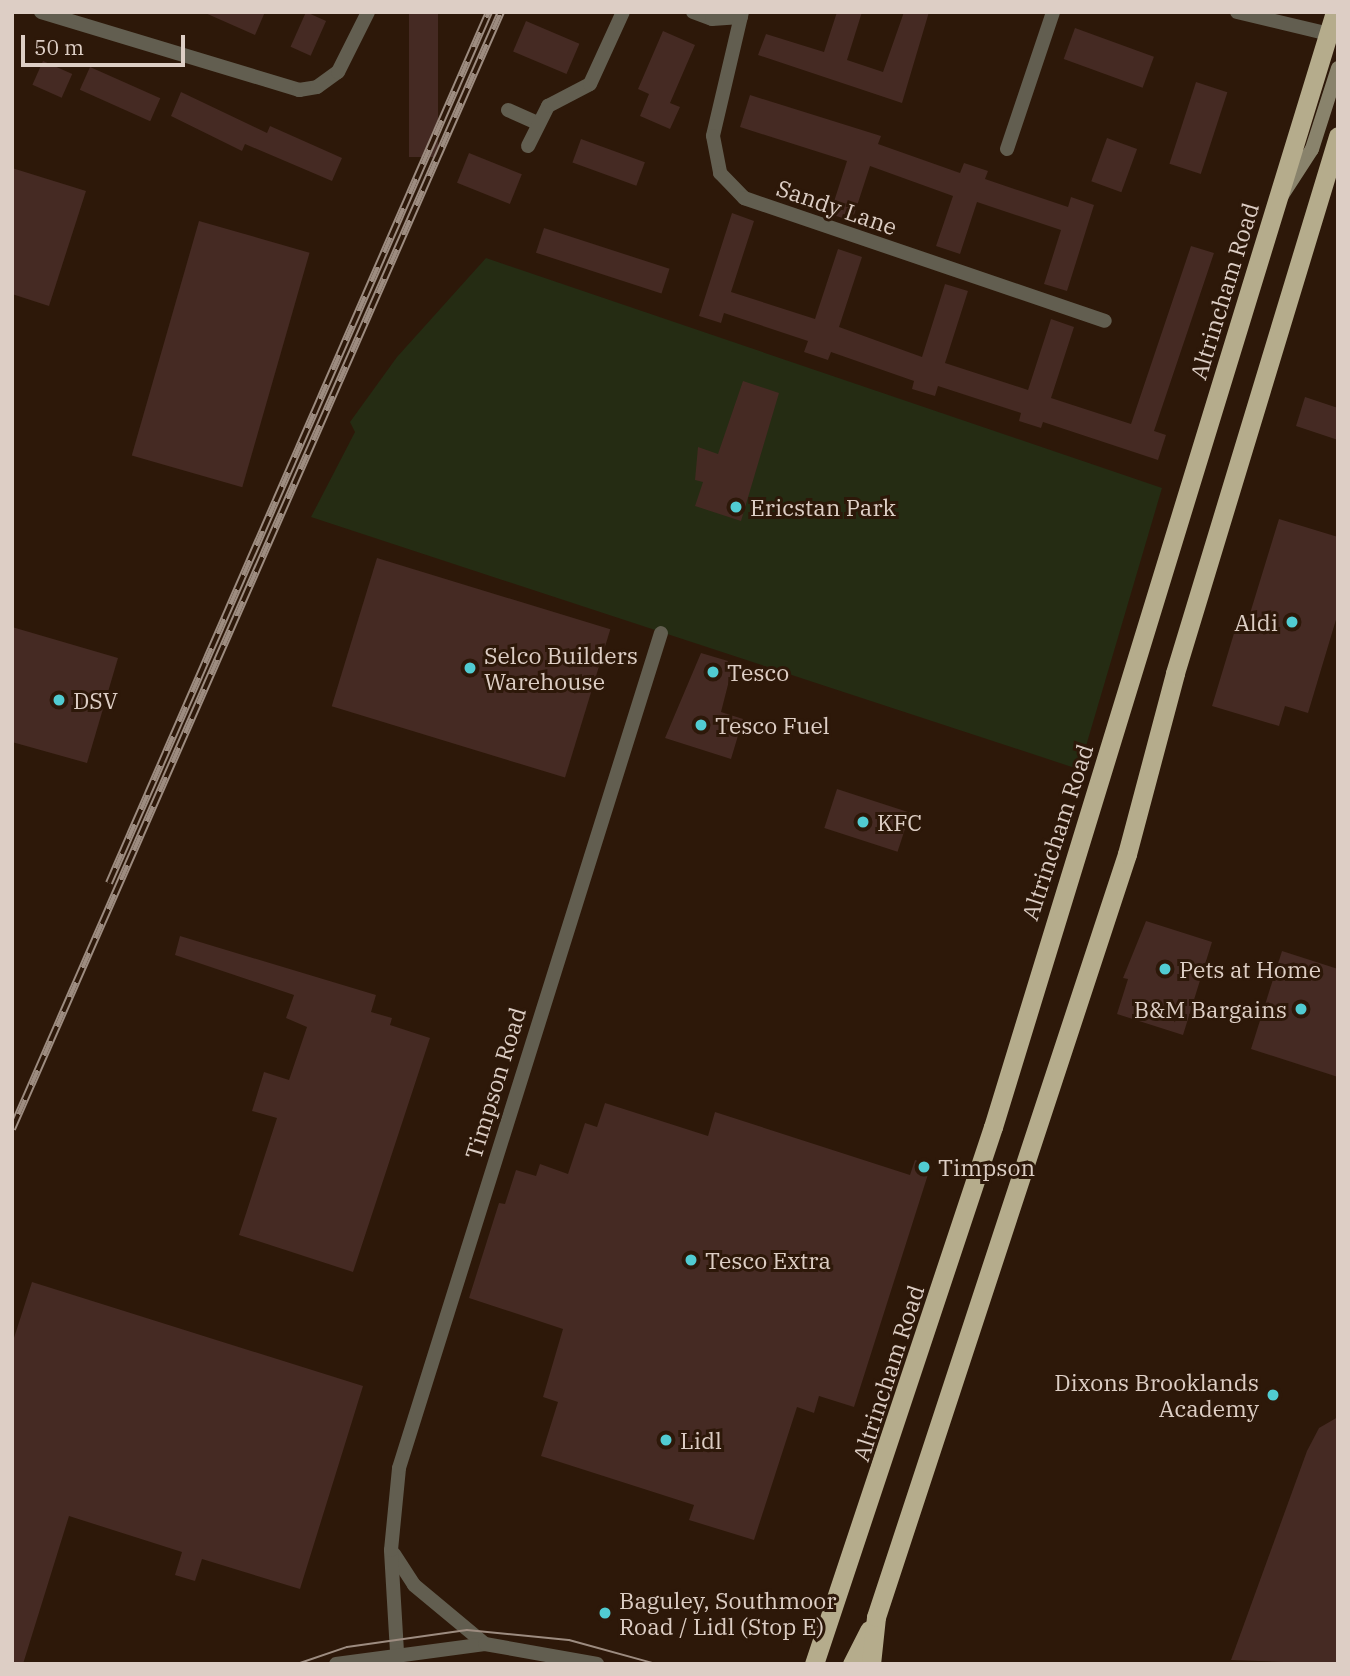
<!DOCTYPE html>
<html>
<head>
<meta charset="utf-8">
<style>
  body { margin:0 }
  #map { position:relative; width:1350px; height:1676px; overflow:hidden; background:#2d1809; font-family:"IBM Plex Serif",serif }
  div>[style] { position:absolute }
  .green>* { inset:0; background:#252c13 }
  .building>* { inset:0; background:#452a23; transform-origin:0 0 }
  .minor>* { height:14px; margin:-7px; padding:0 7px; transform-origin:7px; border-radius:7px; background:#625e50 }
  .tertiary>* { height:14px; margin:-7px; padding:0 7px; transform-origin:7px; border-radius:7px; background:#625e50 }
  .secondary>* { height:14px; margin:-7px; padding:0 7px; transform-origin:7px; border-radius:7px; background:#89836c }
  .trunk>* { height:19px; margin:-9.5px; padding:0 9.5px; transform-origin:9.5px; border-radius:9.5px; background:#b5ac8c }
  .tram>* { height:2px; margin:-1px; padding:0 1px; transform-origin:1px; border-radius:1px; background:#9d8c80 }
  .rail>* { height:8px; margin-top:-4px; transform-origin:0; background:repeating-linear-gradient(90deg,#2d1809 0 16px,#9d8c80 0 32px); box-sizing:border-box; border-block:2px solid #9d8c80 }
  .dots>* { width:19px; height:19px; translate:-50% -50%; box-sizing:border-box; border:4px solid #2d1809; border-radius:50% }
  span { translate:-50% -50%; white-space:nowrap; text-align:center; line-height:1.15; -webkit-text-stroke:6px #2d1809; paint-order:stroke }
  .street-label { font-size:23px; color:#ddcec5 }
  .poi-label { font-size:23px; color:#ddcec5 }
  .left { translate:0 -50%; text-align:left }
  .right { translate:-100% -50%; text-align:right }
  .frame { position:absolute; inset:0; border:14px solid #ddcec5; pointer-events:none }
  .scale { position:absolute; left:21px; top:35px; width:164px; height:32px; box-sizing:border-box; border:4px solid #ddcec5; border-top:0; padding-left:9px; font-size:21px; line-height:24px; white-space:nowrap; color:#ddcec5; -webkit-text-stroke:5px #2d1809; paint-order:stroke }
</style>
</head>
<body>
<div id="map">
  <div class="green">
    <i style="clip-path:polygon(486px 258px,1162px 488px,1081px 763px,1075px 768px,311px 517px,355px 432px,350px 422px,397px 357px)"></i>
  </div>
  <div class="building">
    <i style="clip-path:polygon(203px 12px,265px 12px,255px 35px)"></i>
    <i style="left:306px;top:12px;width:22px;height:38px;rotate:24deg"></i>
    <i style="left:409px;top:12px;width:29px;height:145px"></i>
    <i style="clip-path:polygon(837px 12px,862px 12px,847px 60px,883px 72px,904px 12px,929px 12px,902px 103px,758px 55px,766px 34px,824px 52px)"></i>
    <i style="left:526px;top:21px;width:58px;height:33px;rotate:23deg"></i>
    <i style="left:1075px;top:28px;width:84px;height:33px;rotate:20deg"></i>
    <i style="clip-path:polygon(663px 31px,695px 45px,670px 103px,680px 107px,670px 129px,640px 116px,649px 94px,638px 89px)"></i>
    <i style="left:43px;top:61px;width:32px;height:26px;rotate:24deg"></i>
    <i style="left:90px;top:67px;width:77px;height:25px;rotate:24deg"></i>
    <i style="left:1196px;top:82px;width:33px;height:86px;rotate:18deg"></i>
    <i style="clip-path:polygon(181px 92px,267px 133px,270px 126px,342px 158px,332px 181px,245px 144px,242px 151px,171px 116px)"></i>
    <i style="clip-path:polygon(750px 95px,881px 136px,878px 144px,960px 173px,964px 163px,988px 171px,985px 179px,1068px 207px,1071px 197px,1094px 205px,1067px 291px,1044px 284px,1061px 230px,977px 202px,960px 254px,936px 246px,953px 196px,870px 166px,852px 221px,830px 214px,847px 161px,740px 127px)"></i>
    <i style="left:1107px;top:138px;width:32px;height:46px;rotate:20deg"></i>
    <i style="left:581px;top:139px;width:68px;height:25px;rotate:20deg"></i>
    <i style="left:469px;top:153px;width:57px;height:32px;rotate:22deg"></i>
    <i style="clip-path:polygon(12px 168px,86px 191px,49px 306px,12px 294px)"></i>
    <i style="clip-path:polygon(732px 213px,754px 221px,731px 292px,815px 319px,838px 249px,862px 257px,839px 327px,922px 357px,945px 284px,968px 291px,945px 363px,1028px 390px,1051px 319px,1074px 327px,1051px 398px,1131px 424px,1191px 246px,1214px 253px,1154px 431px,1166px 435px,1158px 460px,1043px 422px,1041px 428px,1019px 421px,1021px 413px,938px 386px,935px 396px,912px 389px,914px 381px,831px 352px,828px 360px,804px 352px,808px 341px,724px 313px,721px 323px,699px 316px)"></i>
    <i style="left:199px;top:221px;width:115px;height:244px;rotate:16deg"></i>
    <i style="left:544px;top:228px;width:132px;height:26px;rotate:18deg"></i>
    <i style="clip-path:polygon(743px 381px,779px 393px,741px 521px,695px 506px,703px 482px,695px 480px,698px 447px,718px 454px)"></i>
    <i style="clip-path:polygon(1305px 397px,1338px 408px,1338px 440px,1296px 426px)"></i>
    <i style="clip-path:polygon(1279px 519px,1338px 537px,1338px 613px,1308px 713px,1285px 706px,1279px 726px,1212px 706px,1235px 630px,1244px 633px)"></i>
    <i style="left:377px;top:558px;width:244px;height:155px;rotate:17deg"></i>
    <i style="clip-path:polygon(12px 627px,118px 658px,87px 763px,12px 742px)"></i>
    <i style="clip-path:polygon(701px 653px,728px 661px,726px 667px,732px 669px,721px 712px,743px 719px,731px 759px,665px 738px)"></i>
    <i style="left:837px;top:789px;width:77px;height:41px;rotate:18deg"></i>
    <i style="clip-path:polygon(1146px 921px,1212px 942px,1183px 1035px,1117px 1014px,1128px 979px,1123px 978px)"></i>
    <i style="clip-path:polygon(180px 936px,376px 995px,371px 1012px,392px 1018px,390px 1025px,430px 1038px,353px 1272px,239px 1235px,277px 1118px,252px 1111px,264px 1072px,289px 1080px,307px 1027px,286px 1018px,294px 995px,175px 955px)"></i>
    <i style="clip-path:polygon(1282px 951px,1338px 969px,1338px 1077px,1251px 1049px)"></i>
    <i style="clip-path:polygon(605px 1103px,708px 1136px,715px 1112px,910px 1175px,915px 1160px,931px 1165px,854px 1407px,819px 1396px,814px 1413px,797px 1407px,754px 1540px,689px 1520px,694px 1505px,541px 1456px,558px 1402px,543px 1397px,563px 1329px,469px 1298px,499px 1203px,505px 1204px,516px 1170px,536px 1176px,540px 1164px,568px 1174px,585px 1123px,597px 1127px)"></i>
    <i style="clip-path:polygon(32px 1282px,363px 1386px,300px 1589px,202px 1559px,195px 1581px,175px 1575px,182px 1552px,69px 1516px,23px 1664px,12px 1664px,12px 1344px)"></i>
    <i style="clip-path:polygon(1338px 1417px,1338px 1664px,1231px 1660px,1307px 1451px,1319px 1428px)"></i>
  </div>
  <div class="minor">
    <i style="left:41px;top:12px;width:270px;rotate:16.8deg"></i>
    <i style="left:299px;top:90px;width:18px;rotate:-9deg"></i>
    <i style="left:317px;top:87px;width:26px;rotate:-36deg"></i>
    <i style="left:338px;top:72px;width:67px;rotate:-63.4deg"></i>
    <i style="left:693px;top:12px;width:20px;rotate:20deg"></i>
    <i style="left:712px;top:19px;width:29px;rotate:-4deg"></i>
    <i style="left:742px;top:12px;width:127px;rotate:103.2deg"></i>
    <i style="left:713px;top:136px;width:38px;rotate:79deg"></i>
    <i style="left:720px;top:173px;width:35px;rotate:46deg"></i>
    <i style="left:744px;top:198px;width:381px;rotate:18.8deg"></i>
    <i style="left:1237px;top:12px;width:104px;rotate:13.4deg"></i>
    <i style="left:508px;top:110px;width:32px;rotate:24deg"></i>
    <i style="left:528px;top:146px;width:45px;rotate:-63.4deg"></i>
    <i style="left:548px;top:106px;width:47px;rotate:-27.6deg"></i>
    <i style="left:590px;top:84px;width:79px;rotate:-65.4deg"></i>
    <i style="left:1007px;top:149px;width:145px;rotate:-71.4deg"></i>
    <i style="left:394px;top:1554px;width:37px;rotate:57deg"></i>
    <i style="left:414px;top:1585px;width:92px;rotate:39.7deg"></i>
    <i style="left:397px;top:1652px;width:102px;rotate:-93.4deg"></i>
    <i style="left:391px;top:1550px;width:82px;rotate:-84.4deg"></i>
    <i style="left:399px;top:1468px;width:875px;rotate:-72.58deg"></i>
  </div>
  <div class="tertiary">
    <i style="left:336px;top:1664px;width:150px;rotate:-7.6deg"></i>
    <i style="left:485px;top:1644px;width:114px;rotate:10.1deg"></i>
  </div>
  <div class="secondary">
    <i style="left:1281px;top:197px;width:57px;rotate:-57.1deg"></i>
    <i style="left:1312px;top:149px;width:85px;rotate:-72.2deg"></i>
  </div>
  <div class="trunk">
    <i style="left:814px;top:1664px;width:566px;rotate:-71.57deg"></i>
    <i style="left:993px;top:1127px;width:1166px;rotate:-72.95deg"></i>
    <i style="left:852px;top:1664px;width:38px;rotate:-63deg"></i>
    <i style="left:871px;top:1664px;width:47px;rotate:-83.9deg"></i>
    <i style="left:876px;top:1617px;width:803px;rotate:-71.79deg"></i>
    <i style="left:1127px;top:854px;width:187px;rotate:-75.1deg"></i>
    <i style="left:1175px;top:673px;width:561px;rotate:-73.11deg"></i>
  </div>
  <div class="tram">
    <i style="left:297px;top:1664px;width:53px;rotate:-18.8deg"></i>
    <i style="left:347px;top:1647px;width:121px;rotate:-8.1deg"></i>
    <i style="left:467px;top:1630px;width:102px;rotate:5.6deg"></i>
    <i style="left:569px;top:1640px;width:90px;rotate:15.4deg"></i>
  </div>
  <div class="rail">
    <i style="left:109px;top:883px;width:950px;rotate:-66.43deg"></i>
    <i style="left:12px;top:1129px;width:1219px;rotate:-66.36deg"></i>
  </div>
  <div class="dots">
    <i style="left:736px;top:507px;background:#51ccd2"></i>
    <i style="left:1292px;top:622px;background:#51ccd2"></i>
    <i style="left:470px;top:668px;background:#51ccd2"></i>
    <i style="left:713px;top:672px;background:#51ccd2"></i>
    <i style="left:59px;top:700px;background:#51ccd2"></i>
    <i style="left:701px;top:725px;background:#51ccd2"></i>
    <i style="left:863px;top:822px;background:#51ccd2"></i>
    <i style="left:1165px;top:969px;background:#51ccd2"></i>
    <i style="left:1301px;top:1009px;background:#51ccd2"></i>
    <i style="left:924px;top:1167px;background:#51ccd2"></i>
    <i style="left:691px;top:1260px;background:#51ccd2"></i>
    <i style="left:1273px;top:1395px;background:#51ccd2"></i>
    <i style="left:666px;top:1440px;background:#51ccd2"></i>
    <i style="left:605px;top:1613px;background:#51ccd2"></i>
  </div>
  <div class="street-label">
    <span style="left:837px;top:207px;rotate:19deg">Sandy Lane</span>
    <span style="left:1224px;top:291px;rotate:-73deg">Altrincham Road</span>
    <span style="left:1057px;top:832px;rotate:-72deg">Altrincham Road</span>
    <span style="left:495px;top:1083px;rotate:-73deg">Timpson Road</span>
    <span style="left:888px;top:1373px;rotate:-72deg">Altrincham Road</span>
  </div>
  <div class="poi-label">
    <span class="left" style="left:750px;top:507px">Ericstan Park</span>
    <span class="right" style="left:1278px;top:622px">Aldi</span>
    <span class="left" style="left:484px;top:668px">Selco Builders<br>Warehouse</span>
    <span class="left" style="left:727px;top:672px">Tesco</span>
    <span class="left" style="left:73px;top:700px">DSV</span>
    <span class="left" style="left:715px;top:725px">Tesco Fuel</span>
    <span class="left" style="left:877px;top:822px">KFC</span>
    <span class="left" style="left:1179px;top:969px">Pets at Home</span>
    <span class="right" style="left:1287px;top:1009px">B&amp;M Bargains</span>
    <span class="left" style="left:938px;top:1167px">Timpson</span>
    <span class="left" style="left:705px;top:1260px">Tesco Extra</span>
    <span class="right" style="left:1259px;top:1395px">Dixons Brooklands<br>Academy</span>
    <span class="left" style="left:680px;top:1440px">Lidl</span>
    <span class="left" style="left:619px;top:1613px">Baguley, Southmoor<br>Road / Lidl (Stop E)</span>
  </div>
  <div class="frame"></div>
  <div class="scale">50 m</div>
</div>
</body>
</html>
